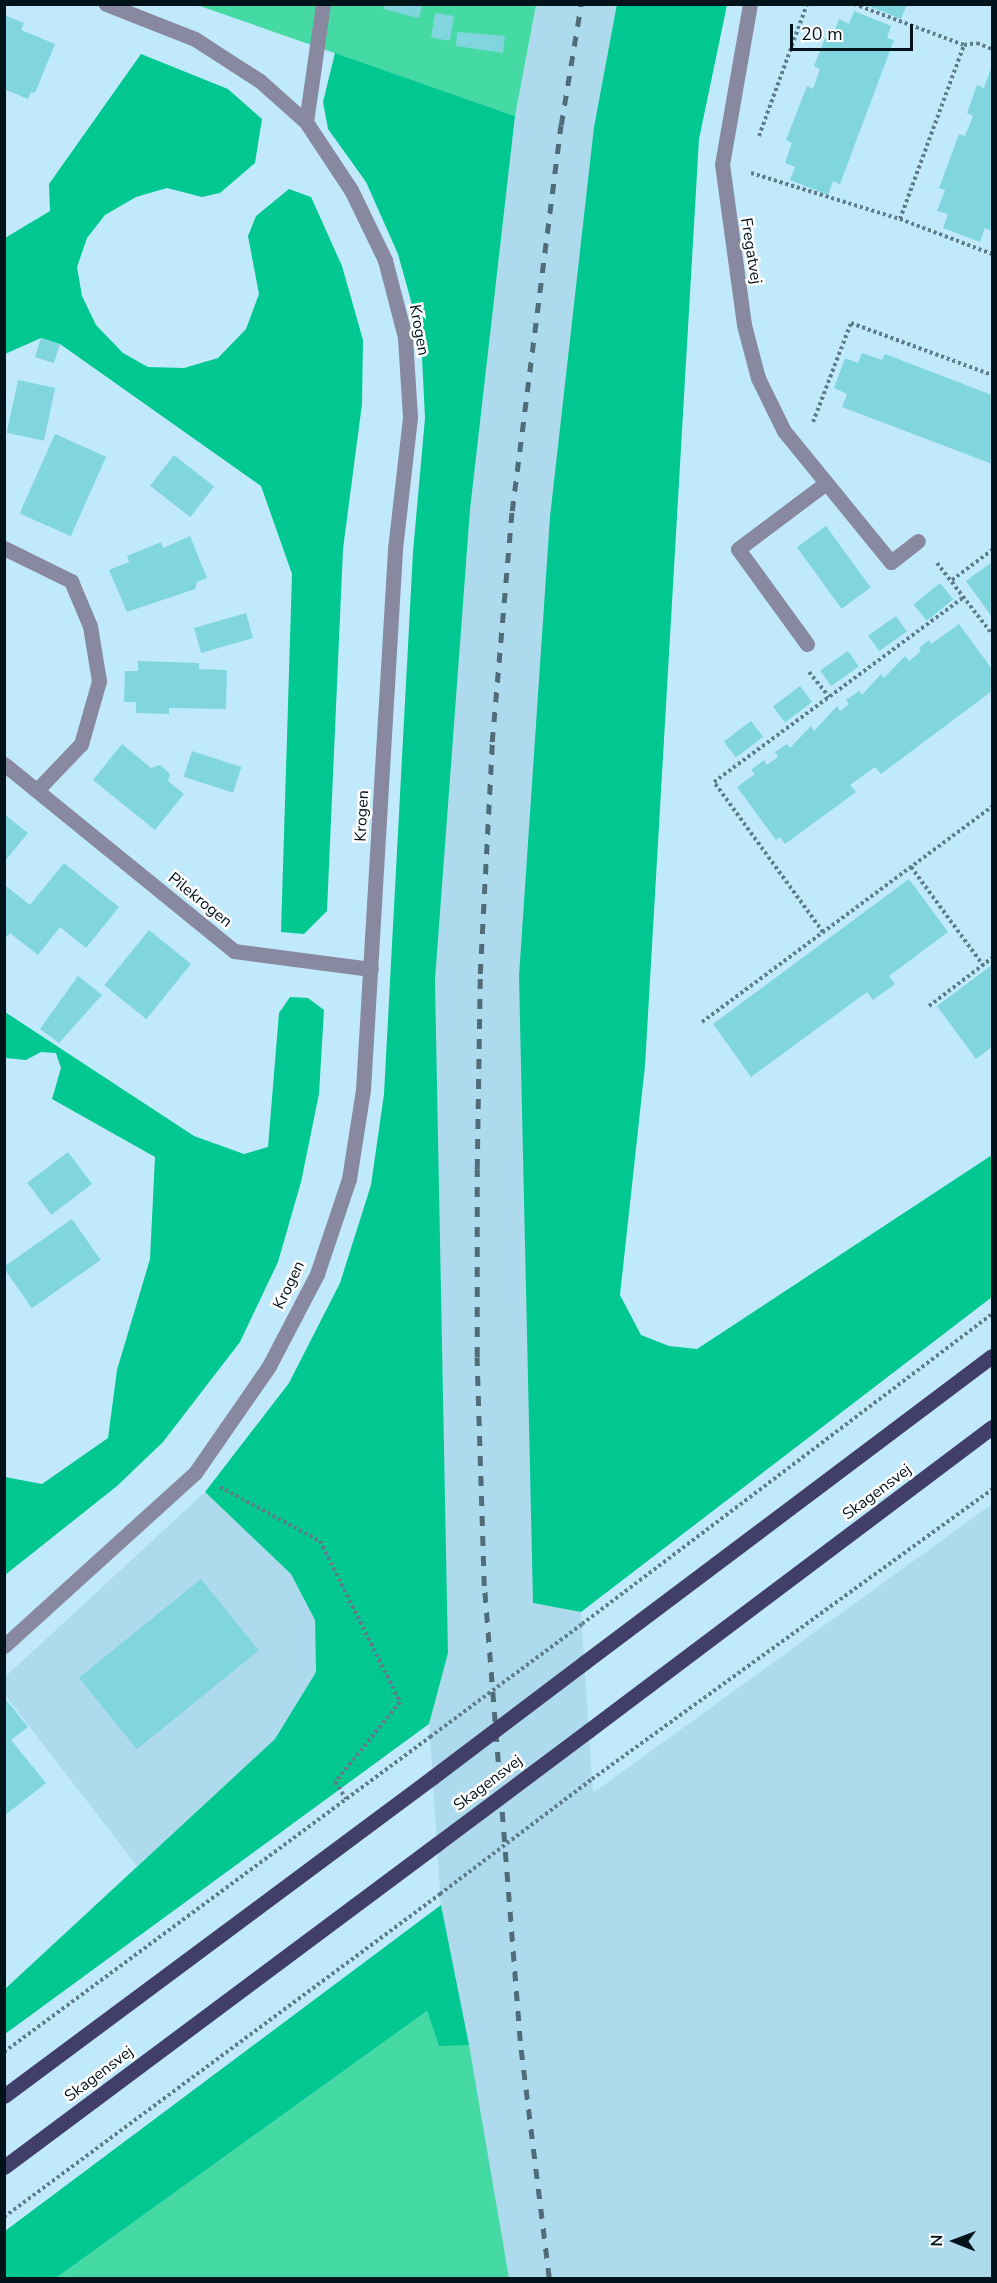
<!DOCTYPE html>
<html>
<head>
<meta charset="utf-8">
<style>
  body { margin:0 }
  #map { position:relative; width:997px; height:2283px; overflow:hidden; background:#c0eafb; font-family:"Nunito Sans",sans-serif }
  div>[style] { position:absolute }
  .built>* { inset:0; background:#addbed }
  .green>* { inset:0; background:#45daa3 }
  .forest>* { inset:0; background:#00c890 }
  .building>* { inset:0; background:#81d5de; transform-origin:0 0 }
  .path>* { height:4px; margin-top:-2px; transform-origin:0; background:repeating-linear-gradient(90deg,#5f7d89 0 3px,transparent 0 6px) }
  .minor>* { height:15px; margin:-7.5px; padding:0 7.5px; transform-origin:7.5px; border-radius:7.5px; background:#8888a1 }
  .primary>* { height:15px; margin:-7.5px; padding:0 7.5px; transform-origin:7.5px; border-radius:7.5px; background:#413f69 }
  .rail>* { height:4.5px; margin-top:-2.25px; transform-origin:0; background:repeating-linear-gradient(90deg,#506c78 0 10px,transparent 0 20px) }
  .path-bridge>* { height:4px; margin-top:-2px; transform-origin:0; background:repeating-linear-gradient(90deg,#5f7d89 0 3px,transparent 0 6px) }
  .primary-bridge>* { height:15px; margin:-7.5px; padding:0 7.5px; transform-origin:7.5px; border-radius:7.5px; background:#413f69 }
  span { translate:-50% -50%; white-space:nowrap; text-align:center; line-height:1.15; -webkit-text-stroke:5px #fff; paint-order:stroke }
  .street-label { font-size:16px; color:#00131b }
  .frame { position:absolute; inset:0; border:6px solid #00131b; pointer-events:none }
  .north { position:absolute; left:925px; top:2211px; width:60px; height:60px; -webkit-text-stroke:4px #fff; paint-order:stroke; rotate:271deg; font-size:16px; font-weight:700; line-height:24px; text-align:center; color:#00131b }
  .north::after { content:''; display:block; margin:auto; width:21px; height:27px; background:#00131b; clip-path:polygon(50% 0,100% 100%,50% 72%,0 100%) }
  .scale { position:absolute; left:790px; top:24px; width:123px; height:27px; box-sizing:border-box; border:3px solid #00131b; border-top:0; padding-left:8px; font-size:18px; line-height:21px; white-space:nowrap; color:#00131b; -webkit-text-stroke:4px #fff; paint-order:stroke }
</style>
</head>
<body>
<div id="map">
  <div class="built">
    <i style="clip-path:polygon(536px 5px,617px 5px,594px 127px,533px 1603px,581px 1612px,593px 1793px,992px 1504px,992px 2278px,509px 2278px,441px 1905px,430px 1737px,429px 1724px,448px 1653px,435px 980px,470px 510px,515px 116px)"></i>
    <i style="clip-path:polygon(205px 1492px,291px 1574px,315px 1620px,316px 1672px,275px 1739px,137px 1866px,5px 1695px,5px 1677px)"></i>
  </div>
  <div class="green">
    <i style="clip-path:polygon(197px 5px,536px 5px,515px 116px)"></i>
    <i style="clip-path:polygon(427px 2011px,439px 2045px,469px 2045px,509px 2278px,56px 2278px)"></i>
  </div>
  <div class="forest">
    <i style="clip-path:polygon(617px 4px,727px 5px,699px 139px,645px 1066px,620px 1295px,641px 1335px,669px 1346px,697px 1349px,992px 1155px,992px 1297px,581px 1612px,533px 1603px,519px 976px,550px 517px,594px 127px)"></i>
    <i style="clip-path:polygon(335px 53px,515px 116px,470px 510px,435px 980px,448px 1653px,429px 1724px,5px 2034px,5px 1989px,275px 1739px,316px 1672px,315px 1620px,291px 1574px,205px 1492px,289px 1383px,340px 1283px,371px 1185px,384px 1094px,413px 552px,425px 418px,421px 337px,398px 254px,366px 182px,328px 129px,323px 102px)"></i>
    <i style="clip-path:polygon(141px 54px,228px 89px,262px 119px,255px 163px,220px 193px,202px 197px,167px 188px,136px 197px,105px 215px,87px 238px,77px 267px,82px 296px,96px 325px,123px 353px,148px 367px,184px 368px,218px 358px,246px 329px,259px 294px,248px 236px,256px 216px,289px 189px,311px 197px,342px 266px,363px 340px,362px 404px,343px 549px,327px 911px,304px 934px,281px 932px,292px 574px,261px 486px,60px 344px,41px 338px,5px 354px,5px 238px,50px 211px,49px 184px)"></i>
    <i style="clip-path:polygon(290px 997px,308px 998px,324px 1010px,319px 1094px,301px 1182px,278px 1262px,240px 1342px,163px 1442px,117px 1486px,5px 1575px,5px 1477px,42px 1484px,108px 1438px,117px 1370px,150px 1259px,155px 1157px,52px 1099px,61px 1068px,56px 1053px,41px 1052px,26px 1060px,5px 1058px,5px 1012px,194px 1136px,244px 1154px,268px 1147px,279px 1013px)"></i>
    <i style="clip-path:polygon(441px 1905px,469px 2045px,439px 2046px,427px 2011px,56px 2278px,5px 2278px,5px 2231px)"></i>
  </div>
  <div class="building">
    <i style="clip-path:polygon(384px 4px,423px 4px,419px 18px,383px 9px)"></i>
    <i style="clip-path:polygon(864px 4px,907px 4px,901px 19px)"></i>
    <i style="clip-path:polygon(854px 11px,891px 26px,887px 38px,894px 40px,840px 184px,833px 181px,828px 195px,790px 180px,795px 167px,785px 163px,792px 143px,786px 140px,807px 86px,813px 89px,820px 69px,814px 66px,825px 38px,831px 41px,839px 19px,849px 24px)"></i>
    <i style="left:435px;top:13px;width:19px;height:25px;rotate:9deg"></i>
    <i style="clip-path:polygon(4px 15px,24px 23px,21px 30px,55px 44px,35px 93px,31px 92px,28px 99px,4px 89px)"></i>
    <i style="clip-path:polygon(457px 32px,505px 36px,503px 53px,456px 46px)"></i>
    <i style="clip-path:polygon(992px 65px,992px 231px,985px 228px,980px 242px,943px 228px,948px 214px,937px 211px,945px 190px,939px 188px,959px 134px,965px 136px,973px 116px,967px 113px,977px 85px,984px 88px)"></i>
    <i style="left:41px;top:338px;width:20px;height:20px;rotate:18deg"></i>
    <i style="clip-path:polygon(862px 353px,882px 360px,885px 354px,992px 395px,992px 464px,842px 407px,847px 394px,834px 388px,845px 358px,858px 363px)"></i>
    <i style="left:18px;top:380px;width:38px;height:54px;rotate:12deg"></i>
    <i style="left:55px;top:434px;width:56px;height:87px;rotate:24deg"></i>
    <i style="left:174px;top:455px;width:51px;height:39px;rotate:38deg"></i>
    <i style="left:826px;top:526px;width:76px;height:36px;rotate:54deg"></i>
    <i style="clip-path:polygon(190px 536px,207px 578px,197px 582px,195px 589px,127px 612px,109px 570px,129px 562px,127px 556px,161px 542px,163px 548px)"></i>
    <i style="clip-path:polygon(992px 562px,992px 617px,966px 581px)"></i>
    <i style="left:940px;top:583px;width:21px;height:34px;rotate:51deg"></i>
    <i style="left:246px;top:613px;width:26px;height:54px;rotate:74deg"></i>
    <i style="left:896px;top:616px;width:19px;height:34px;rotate:55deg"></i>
    <i style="clip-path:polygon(959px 624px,992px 669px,992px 691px,881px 774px,875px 767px,850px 785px,856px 792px,785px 844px,780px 837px,776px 840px,737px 787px,755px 774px,751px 770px,764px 760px,767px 765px,778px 757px,775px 752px,787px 744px,790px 748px,811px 726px,814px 731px,837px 706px,840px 711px,849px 704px,846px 700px,859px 691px,862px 695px,881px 674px,884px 678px,905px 656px,909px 661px,921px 651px,919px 648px,929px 640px,931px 644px)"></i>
    <i style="left:848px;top:651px;width:19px;height:34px;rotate:55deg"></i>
    <i style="clip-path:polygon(138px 661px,199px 663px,199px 669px,227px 670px,226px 709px,169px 708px,169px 714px,136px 713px,136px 702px,124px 702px,125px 671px,138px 671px)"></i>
    <i style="left:800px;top:686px;width:20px;height:34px;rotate:53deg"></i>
    <i style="left:751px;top:721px;width:20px;height:34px;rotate:53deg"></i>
    <i style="clip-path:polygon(122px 744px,151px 768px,160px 765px,170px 774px,168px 781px,184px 794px,155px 830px,93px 780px)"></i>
    <i style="left:192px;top:751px;width:52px;height:27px;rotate:18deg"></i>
    <i style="clip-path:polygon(4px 814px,28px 833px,4px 862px)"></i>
    <i style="clip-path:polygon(64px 863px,119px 907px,86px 948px,60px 927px,38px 955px,10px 933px,4px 939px,4px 888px,6px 886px,30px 905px)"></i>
    <i style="clip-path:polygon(909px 879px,948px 932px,889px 976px,895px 984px,873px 1000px,867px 992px,751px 1077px,713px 1024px)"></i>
    <i style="left:149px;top:930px;width:54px;height:71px;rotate:39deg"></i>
    <i style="clip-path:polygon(992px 965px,992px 1047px,976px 1059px,937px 1006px)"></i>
    <i style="clip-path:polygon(78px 976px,102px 995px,59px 1043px,40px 1029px)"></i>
    <i style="left:68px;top:1152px;width:40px;height:51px;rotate:53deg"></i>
    <i style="left:72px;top:1219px;width:50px;height:84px;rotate:55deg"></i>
    <i style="left:201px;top:1579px;width:92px;height:157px;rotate:51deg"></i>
    <i style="clip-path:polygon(4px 1697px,28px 1727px,11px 1740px,46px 1783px,4px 1816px)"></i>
  </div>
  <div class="path">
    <i style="left:854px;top:4px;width:117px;rotate:20.4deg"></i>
    <i style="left:964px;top:45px;width:13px;rotate:-9deg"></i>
    <i style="left:977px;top:43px;width:16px;rotate:22deg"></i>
    <i style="left:759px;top:136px;width:140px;rotate:-70deg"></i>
    <i style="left:751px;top:173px;width:156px;rotate:17.2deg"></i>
    <i style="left:900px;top:219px;width:98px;rotate:20.8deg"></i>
    <i style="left:900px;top:219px;width:185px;rotate:-69.8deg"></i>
    <i style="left:813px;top:422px;width:106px;rotate:-69deg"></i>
    <i style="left:851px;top:323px;width:150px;rotate:20.2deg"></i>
    <i style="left:937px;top:563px;width:90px;rotate:52.2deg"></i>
    <i style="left:952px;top:580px;width:50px;rotate:-36.9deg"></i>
    <i style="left:809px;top:672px;width:32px;rotate:51deg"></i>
    <i style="left:911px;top:867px;width:122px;rotate:53.7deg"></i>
    <i style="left:823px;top:932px;width:185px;rotate:-126deg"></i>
    <i style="left:714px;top:782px;width:311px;rotate:-36.5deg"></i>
    <i style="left:929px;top:1006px;width:79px;rotate:-37.3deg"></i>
    <i style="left:702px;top:1022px;width:361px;rotate:-36.6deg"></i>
    <i style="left:220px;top:1487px;width:114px;rotate:28.4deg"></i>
    <i style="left:320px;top:1541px;width:180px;rotate:63.6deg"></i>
    <i style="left:400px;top:1702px;width:103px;rotate:129.1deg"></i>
    <i style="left:335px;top:1782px;width:20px;rotate:57deg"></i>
    <i style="left:582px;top:1624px;width:514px;rotate:-37.09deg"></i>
    <i style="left:592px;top:1779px;width:494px;rotate:-35.9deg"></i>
    <i style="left:4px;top:2052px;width:530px;rotate:-36.48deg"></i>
    <i style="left:4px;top:2217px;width:543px;rotate:-36.53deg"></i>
  </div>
  <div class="minor">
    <i style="left:750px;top:4px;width:162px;rotate:99.9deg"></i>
    <i style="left:722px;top:164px;width:162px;rotate:82.2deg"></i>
    <i style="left:744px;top:325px;width:55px;rotate:75.2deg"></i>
    <i style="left:758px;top:378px;width:59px;rotate:63.9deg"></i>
    <i style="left:784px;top:431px;width:169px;rotate:50.8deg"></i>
    <i style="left:891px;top:562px;width:34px;rotate:-38deg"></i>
    <i style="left:306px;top:122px;width:119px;rotate:-81.8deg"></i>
    <i style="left:4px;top:548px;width:75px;rotate:26.2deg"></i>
    <i style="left:71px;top:581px;width:49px;rotate:67.1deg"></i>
    <i style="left:90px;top:626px;width:56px;rotate:80.7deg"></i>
    <i style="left:99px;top:681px;width:66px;rotate:105.9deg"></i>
    <i style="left:81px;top:744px;width:64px;rotate:133.7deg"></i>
    <i style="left:807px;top:644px;width:117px;rotate:-126deg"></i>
    <i style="left:738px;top:549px;width:110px;rotate:-36.9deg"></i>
    <i style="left:4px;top:764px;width:296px;rotate:39.1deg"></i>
    <i style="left:234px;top:951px;width:138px;rotate:7.5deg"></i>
    <i style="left:4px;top:1646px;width:258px;rotate:-42.2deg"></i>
    <i style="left:195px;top:1473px;width:130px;rotate:-55.3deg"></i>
    <i style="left:269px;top:1366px;width:104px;rotate:-62.4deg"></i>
    <i style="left:317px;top:1274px;width:100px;rotate:-71.4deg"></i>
    <i style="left:349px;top:1179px;width:90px;rotate:-81.1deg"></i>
    <i style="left:363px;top:1090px;width:542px;rotate:-86.61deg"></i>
    <i style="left:395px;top:549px;width:133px;rotate:-83.5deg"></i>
    <i style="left:410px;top:417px;width:80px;rotate:-93.6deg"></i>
    <i style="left:405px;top:337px;width:80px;rotate:-104.6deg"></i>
    <i style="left:385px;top:260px;width:78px;rotate:-115.9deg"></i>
    <i style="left:351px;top:190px;width:82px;rotate:-123.5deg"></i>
    <i style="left:306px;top:122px;width:62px;rotate:-138.3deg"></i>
    <i style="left:260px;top:81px;width:77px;rotate:-147.1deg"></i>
    <i style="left:195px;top:39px;width:96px;rotate:-158.5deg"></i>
  </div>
  <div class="primary">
    <i style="left:585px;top:1662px;width:509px;rotate:-36.94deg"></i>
    <i style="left:588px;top:1731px;width:506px;rotate:-36.96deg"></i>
    <i style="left:4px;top:2096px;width:535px;rotate:-36.63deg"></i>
    <i style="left:4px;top:2167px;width:540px;rotate:-36.72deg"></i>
  </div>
  <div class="rail">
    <i style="left:549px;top:2278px;width:239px;rotate:-97deg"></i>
    <i style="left:520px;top:2041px;width:456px;rotate:-94.5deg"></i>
    <i style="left:484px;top:1586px;width:229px;rotate:-91.8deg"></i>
    <i style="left:477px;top:1357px;width:188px;rotate:-90deg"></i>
    <i style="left:477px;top:1169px;width:195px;rotate:-89.1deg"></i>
    <i style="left:480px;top:974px;width:232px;rotate:-87deg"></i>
    <i style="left:492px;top:742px;width:232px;rotate:-85.1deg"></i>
    <i style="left:512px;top:511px;width:389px;rotate:-82.8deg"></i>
    <i style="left:561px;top:125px;width:123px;rotate:-80.6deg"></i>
  </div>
  <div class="path-bridge">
    <i style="left:430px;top:1737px;width:189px;rotate:-36.6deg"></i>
    <i style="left:440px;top:1894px;width:191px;rotate:-37.1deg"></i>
  </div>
  <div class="primary-bridge">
    <i style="left:433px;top:1777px;width:191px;rotate:-37.1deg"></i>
    <i style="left:437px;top:1844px;width:189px;rotate:-36.8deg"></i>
  </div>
  <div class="street-label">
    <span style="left:751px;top:251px;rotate:81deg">Fregatvej</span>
    <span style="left:419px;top:330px;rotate:80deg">Krogen</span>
    <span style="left:362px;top:816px;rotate:-87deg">Krogen</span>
    <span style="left:200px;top:900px;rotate:39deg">Pilekrogen</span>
    <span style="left:289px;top:1285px;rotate:-64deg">Krogen</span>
    <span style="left:877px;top:1492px;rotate:-37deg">Skagensvej</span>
    <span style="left:488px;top:1783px;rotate:-37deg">Skagensvej</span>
    <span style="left:99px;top:2074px;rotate:-37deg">Skagensvej</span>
  </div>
  <div class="frame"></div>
  <div class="north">N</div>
  <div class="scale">20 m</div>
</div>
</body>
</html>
